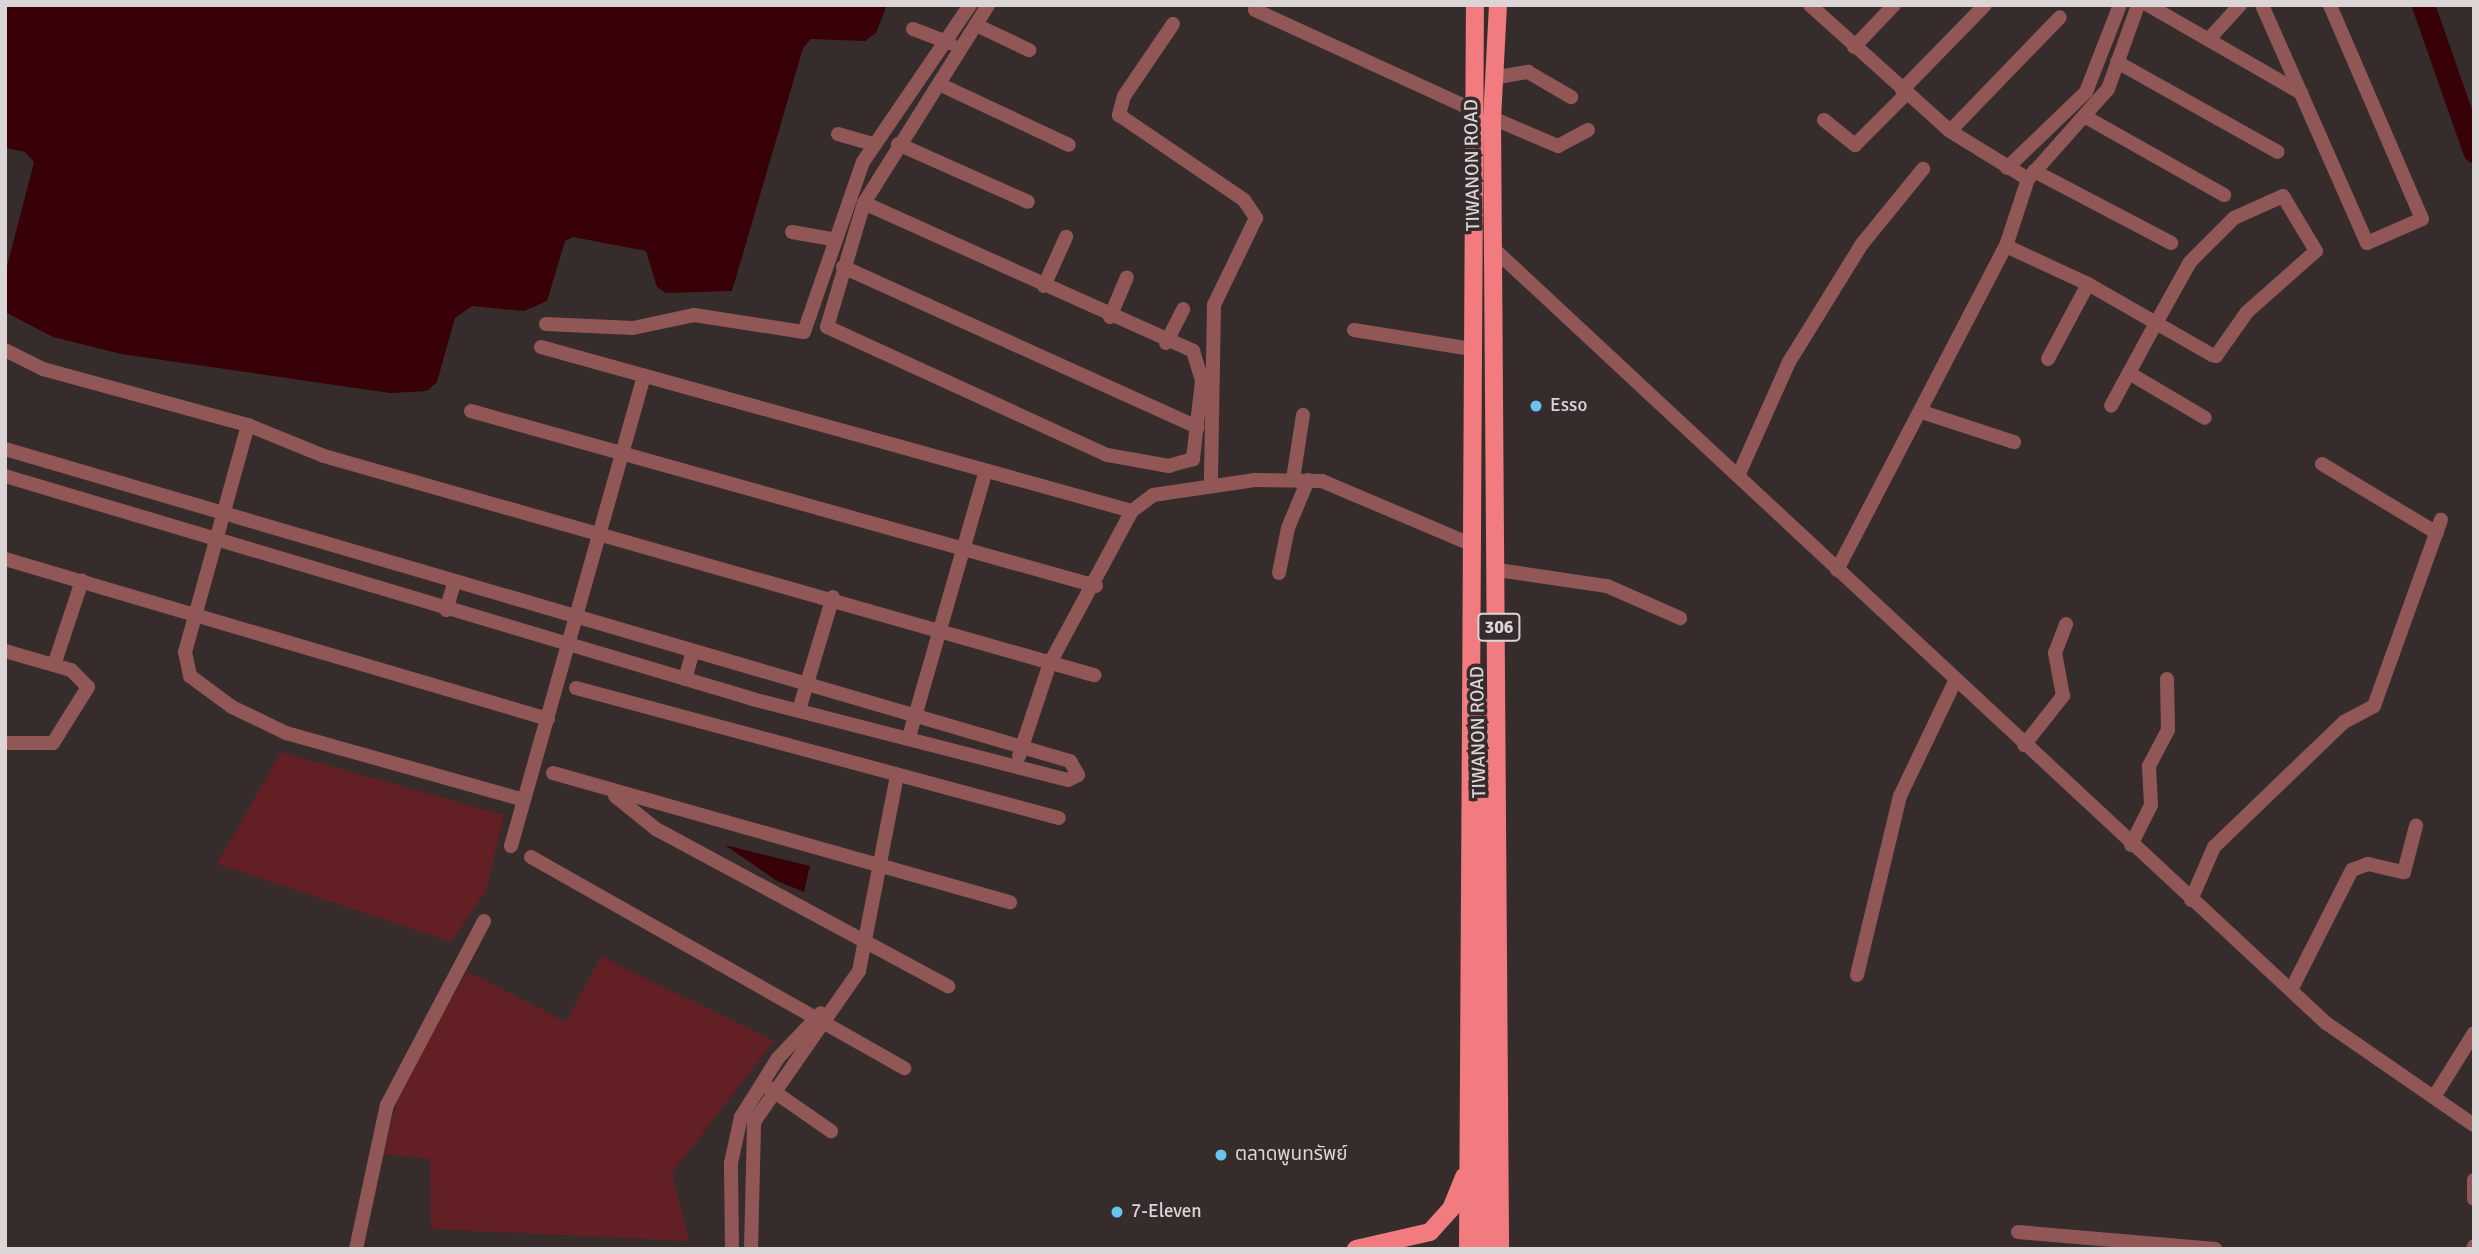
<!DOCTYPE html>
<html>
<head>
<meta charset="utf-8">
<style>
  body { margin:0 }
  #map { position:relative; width:2479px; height:1254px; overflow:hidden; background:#362c2c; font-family:Signika,"Noto Sans Thai",sans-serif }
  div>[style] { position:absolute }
  .green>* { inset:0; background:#621f24 }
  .water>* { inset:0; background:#380007 }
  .river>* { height:23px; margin:-11.5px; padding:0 11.5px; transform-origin:11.5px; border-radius:11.5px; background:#380007 }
  .minor>* { height:14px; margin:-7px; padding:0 7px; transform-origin:7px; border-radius:7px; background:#915757 }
  .primary>* { height:18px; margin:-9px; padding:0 9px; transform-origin:9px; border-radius:9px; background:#f17b7e }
  .primary-bridge>* { height:18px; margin:-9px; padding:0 9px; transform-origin:9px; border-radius:9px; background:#f17b7e }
  .dots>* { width:19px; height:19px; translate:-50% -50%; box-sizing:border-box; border:4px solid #362c2c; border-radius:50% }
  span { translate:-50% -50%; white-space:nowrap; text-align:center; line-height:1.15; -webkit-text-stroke:7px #362c2c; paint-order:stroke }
  .shield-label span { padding:2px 5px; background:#362c2c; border:2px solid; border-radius:5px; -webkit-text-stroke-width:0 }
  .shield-label { font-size:18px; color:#dcd5d5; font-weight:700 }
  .street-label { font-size:19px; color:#dcd5d5 }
  .poi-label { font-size:19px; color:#dcd5d5 }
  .left { translate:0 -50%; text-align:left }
  .frame { position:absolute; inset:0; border:7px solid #dcd5d5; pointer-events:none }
</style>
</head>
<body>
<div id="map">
  <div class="green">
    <i style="clip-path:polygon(281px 752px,504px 815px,486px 891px,451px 942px,217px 864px)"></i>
    <i style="clip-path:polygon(601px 956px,774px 1041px,672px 1173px,689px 1241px,431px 1229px,430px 1159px,383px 1154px,400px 1090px,467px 971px,566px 1022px)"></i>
  </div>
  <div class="water">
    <i style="clip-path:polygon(5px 5px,887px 5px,876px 33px,865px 41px,811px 39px,803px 48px,732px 291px,666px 293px,657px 287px,646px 251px,573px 237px,565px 241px,547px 301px,524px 311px,472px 306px,455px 318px,437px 382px,427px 391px,390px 393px,121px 354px,53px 337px,5px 312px,5px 274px,34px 162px,25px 152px,5px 148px)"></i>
    <i style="clip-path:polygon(725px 845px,810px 866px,804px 892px,777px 881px)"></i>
  </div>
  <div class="river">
    <i style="left:2423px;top:5px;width:155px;rotate:70.7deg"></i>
  </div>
  <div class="minor">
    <i style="left:1810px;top:5px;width:188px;rotate:42deg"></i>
    <i style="left:1950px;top:131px;width:92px;rotate:31.6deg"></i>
    <i style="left:2148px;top:5px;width:177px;rotate:29.9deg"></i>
    <i style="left:2262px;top:5px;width:260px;rotate:66.2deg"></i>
    <i style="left:2367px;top:243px;width:60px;rotate:-23.6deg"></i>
    <i style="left:2422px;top:219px;width:233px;rotate:-113.3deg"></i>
    <i style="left:1255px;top:10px;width:235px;rotate:24.6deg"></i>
    <i style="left:1173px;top:24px;width:87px;rotate:124.2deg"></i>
    <i style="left:1124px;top:96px;width:20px;rotate:105deg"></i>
    <i style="left:1119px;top:115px;width:151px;rotate:34.2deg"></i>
    <i style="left:1244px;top:200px;width:22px;rotate:56deg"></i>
    <i style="left:1256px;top:218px;width:97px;rotate:115.8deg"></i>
    <i style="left:1214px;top:305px;width:180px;rotate:91deg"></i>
    <i style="left:976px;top:25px;width:59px;rotate:25.3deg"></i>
    <i style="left:913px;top:29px;width:40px;rotate:21deg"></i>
    <i style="left:2209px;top:39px;width:46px;rotate:-47.6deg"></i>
    <i style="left:1854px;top:47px;width:58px;rotate:-46.4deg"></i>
    <i style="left:2117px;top:62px;width:184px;rotate:29.2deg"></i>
    <i style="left:1493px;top:78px;width:36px;rotate:-10deg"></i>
    <i style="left:1528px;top:72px;width:50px;rotate:30.2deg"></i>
    <i style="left:941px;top:85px;width:141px;rotate:25.1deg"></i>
    <i style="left:1902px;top:90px;width:119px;rotate:-45.7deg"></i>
    <i style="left:2084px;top:116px;width:161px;rotate:29.4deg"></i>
    <i style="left:1492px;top:118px;width:72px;rotate:23deg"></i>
    <i style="left:1558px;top:146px;width:34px;rotate:-28deg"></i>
    <i style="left:1824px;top:120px;width:40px;rotate:39deg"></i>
    <i style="left:1855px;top:145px;width:72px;rotate:-45deg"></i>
    <i style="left:1950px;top:131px;width:158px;rotate:-46deg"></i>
    <i style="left:838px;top:134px;width:37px;rotate:16deg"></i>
    <i style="left:898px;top:144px;width:142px;rotate:24deg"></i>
    <i style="left:2007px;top:168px;width:110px;rotate:-43.9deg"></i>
    <i style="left:2086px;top:92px;width:93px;rotate:-68.7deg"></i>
    <i style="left:2034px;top:171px;width:155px;rotate:27.7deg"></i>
    <i style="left:864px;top:203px;width:361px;rotate:24.2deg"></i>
    <i style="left:1193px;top:351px;width:31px;rotate:73deg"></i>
    <i style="left:1202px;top:381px;width:79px;rotate:96.6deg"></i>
    <i style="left:1193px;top:459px;width:25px;rotate:164deg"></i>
    <i style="left:1169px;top:466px;width:63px;rotate:-169.9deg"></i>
    <i style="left:1107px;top:455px;width:308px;rotate:-155.4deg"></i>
    <i style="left:827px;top:327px;width:129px;rotate:-73.4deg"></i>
    <i style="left:864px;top:203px;width:234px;rotate:-57.9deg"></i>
    <i style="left:792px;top:232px;width:41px;rotate:9.9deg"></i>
    <i style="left:2006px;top:246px;width:90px;rotate:24.9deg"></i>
    <i style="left:2088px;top:284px;width:78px;rotate:29.8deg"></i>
    <i style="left:2156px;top:323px;width:64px;rotate:29.7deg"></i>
    <i style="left:2212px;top:355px;width:4px;rotate:14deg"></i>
    <i style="left:2216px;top:356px;width:54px;rotate:-54.8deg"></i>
    <i style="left:2247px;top:312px;width:92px;rotate:-41.5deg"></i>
    <i style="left:2316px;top:251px;width:64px;rotate:-121deg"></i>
    <i style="left:2283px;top:196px;width:54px;rotate:155.8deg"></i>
    <i style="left:2234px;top:218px;width:62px;rotate:135deg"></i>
    <i style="left:2190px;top:262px;width:70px;rotate:119.1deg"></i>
    <i style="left:2156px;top:323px;width:94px;rotate:118.5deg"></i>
    <i style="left:1496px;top:251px;width:1134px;rotate:42.93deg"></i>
    <i style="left:2326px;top:1023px;width:180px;rotate:34.6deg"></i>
    <i style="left:843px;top:267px;width:389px;rotate:24.3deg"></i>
    <i style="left:1044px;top:286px;width:54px;rotate:-65.8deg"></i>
    <i style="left:1110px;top:317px;width:43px;rotate:-67deg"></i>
    <i style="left:546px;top:324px;width:87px;rotate:2.6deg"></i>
    <i style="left:633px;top:328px;width:62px;rotate:-12deg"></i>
    <i style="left:694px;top:315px;width:111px;rotate:8.8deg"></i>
    <i style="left:804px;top:332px;width:180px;rotate:-70.9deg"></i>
    <i style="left:863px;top:162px;width:190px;rotate:-55.7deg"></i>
    <i style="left:1354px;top:330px;width:119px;rotate:9.2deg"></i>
    <i style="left:1166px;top:343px;width:38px;rotate:-63deg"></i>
    <i style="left:541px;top:347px;width:613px;rotate:15.51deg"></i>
    <i style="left:5px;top:350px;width:42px;rotate:26.6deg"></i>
    <i style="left:43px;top:369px;width:213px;rotate:15.3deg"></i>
    <i style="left:248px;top:425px;width:82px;rotate:22.2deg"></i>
    <i style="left:324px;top:456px;width:801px;rotate:15.88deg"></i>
    <i style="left:2048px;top:359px;width:85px;rotate:-61.9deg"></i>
    <i style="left:2129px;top:373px;width:88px;rotate:30.6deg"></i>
    <i style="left:471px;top:411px;width:649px;rotate:15.64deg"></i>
    <i style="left:1922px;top:412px;width:97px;rotate:18.1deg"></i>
    <i style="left:248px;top:425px;width:236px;rotate:105.5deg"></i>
    <i style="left:185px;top:652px;width:25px;rotate:78deg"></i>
    <i style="left:190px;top:676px;width:52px;rotate:36.4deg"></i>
    <i style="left:232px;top:707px;width:60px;rotate:25.7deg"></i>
    <i style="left:286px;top:733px;width:247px;rotate:15.7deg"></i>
    <i style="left:5px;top:449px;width:1110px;rotate:16.33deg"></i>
    <i style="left:1070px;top:761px;width:16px;rotate:60deg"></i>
    <i style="left:1078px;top:775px;width:11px;rotate:153deg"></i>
    <i style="left:1068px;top:780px;width:325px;rotate:-165.6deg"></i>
    <i style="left:753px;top:699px;width:781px;rotate:-163.4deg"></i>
    <i style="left:2322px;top:464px;width:134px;rotate:31deg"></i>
    <i style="left:1738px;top:476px;width:125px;rotate:-65.9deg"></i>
    <i style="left:1789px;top:362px;width:139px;rotate:-58.3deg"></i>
    <i style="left:1862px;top:244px;width:97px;rotate:-50.9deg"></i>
    <i style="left:1293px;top:479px;width:65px;rotate:-81.1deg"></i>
    <i style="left:5px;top:559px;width:566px;rotate:16.42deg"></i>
    <i style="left:1498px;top:570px;width:110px;rotate:8.4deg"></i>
    <i style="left:1607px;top:586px;width:80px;rotate:23.7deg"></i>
    <i style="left:1837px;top:570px;width:365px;rotate:-62.5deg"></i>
    <i style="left:2006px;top:246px;width:71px;rotate:-71.8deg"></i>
    <i style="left:2028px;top:179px;width:120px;rotate:-48.4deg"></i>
    <i style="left:2108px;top:89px;width:89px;rotate:-70.3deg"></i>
    <i style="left:1279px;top:573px;width:46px;rotate:-78.7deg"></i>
    <i style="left:1288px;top:528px;width:52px;rotate:-67.4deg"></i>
    <i style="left:446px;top:610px;width:28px;rotate:-73deg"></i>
    <i style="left:5px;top:651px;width:69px;rotate:16.1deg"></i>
    <i style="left:71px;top:670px;width:24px;rotate:45deg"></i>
    <i style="left:88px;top:687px;width:66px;rotate:122deg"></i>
    <i style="left:53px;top:743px;width:48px;rotate:180deg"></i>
    <i style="left:54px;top:665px;width:89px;rotate:-71.6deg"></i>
    <i style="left:685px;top:679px;width:29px;rotate:-74deg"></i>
    <i style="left:576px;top:688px;width:500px;rotate:15.06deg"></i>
    <i style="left:799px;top:710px;width:118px;rotate:-73.3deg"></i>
    <i style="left:909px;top:737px;width:277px;rotate:-73.9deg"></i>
    <i style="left:2024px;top:745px;width:63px;rotate:-51.5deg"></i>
    <i style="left:2063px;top:696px;width:44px;rotate:-100.5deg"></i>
    <i style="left:2055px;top:653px;width:31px;rotate:-69deg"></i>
    <i style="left:1019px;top:756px;width:98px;rotate:-71.6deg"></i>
    <i style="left:1050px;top:663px;width:173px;rotate:-61.7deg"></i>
    <i style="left:1132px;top:511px;width:26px;rotate:-37deg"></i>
    <i style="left:1153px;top:495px;width:103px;rotate:-8.4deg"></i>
    <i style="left:1255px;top:480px;width:67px;rotate:0.9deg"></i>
    <i style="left:1322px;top:481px;width:164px;rotate:23deg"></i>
    <i style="left:553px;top:773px;width:475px;rotate:15.8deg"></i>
    <i style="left:615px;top:796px;width:53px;rotate:38.8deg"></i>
    <i style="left:656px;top:829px;width:332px;rotate:28.3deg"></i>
    <i style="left:2131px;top:845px;width:45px;rotate:-63.4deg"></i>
    <i style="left:2151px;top:805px;width:39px;rotate:-93deg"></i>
    <i style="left:2149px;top:766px;width:41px;rotate:-62.2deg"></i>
    <i style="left:2168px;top:730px;width:51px;rotate:-91.1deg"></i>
    <i style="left:511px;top:846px;width:489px;rotate:-74.2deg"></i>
    <i style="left:531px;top:857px;width:429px;rotate:29.5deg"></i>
    <i style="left:2191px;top:900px;width:58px;rotate:-66.5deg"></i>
    <i style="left:2214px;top:847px;width:180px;rotate:-43.9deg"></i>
    <i style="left:2344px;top:722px;width:34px;rotate:-28deg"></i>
    <i style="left:2374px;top:706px;width:198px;rotate:-70.2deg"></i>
    <i style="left:1857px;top:975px;width:184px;rotate:-76.5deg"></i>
    <i style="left:1900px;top:796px;width:127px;rotate:-64.4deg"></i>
    <i style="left:2291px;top:990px;width:135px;rotate:-63.1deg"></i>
    <i style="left:2352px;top:870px;width:17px;rotate:-21deg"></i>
    <i style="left:2368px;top:864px;width:37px;rotate:13deg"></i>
    <i style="left:2404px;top:872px;width:48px;rotate:-75.4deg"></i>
    <i style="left:763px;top:1084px;width:83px;rotate:34.7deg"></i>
    <i style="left:2434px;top:1097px;width:75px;rotate:-58deg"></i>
    <i style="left:2474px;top:1180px;width:19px;rotate:90deg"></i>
    <i style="left:2018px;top:1232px;width:198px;rotate:4.9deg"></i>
    <i style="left:356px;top:1249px;width:147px;rotate:-77.9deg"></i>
    <i style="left:387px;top:1105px;width:208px;rotate:-62.2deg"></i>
    <i style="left:732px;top:1249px;width:86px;rotate:-90.7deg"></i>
    <i style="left:731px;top:1163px;width:47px;rotate:-77.7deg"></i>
    <i style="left:741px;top:1117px;width:70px;rotate:-57.9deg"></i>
    <i style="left:778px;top:1058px;width:62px;rotate:-46.3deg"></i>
    <i style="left:751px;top:1249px;width:127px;rotate:-88.6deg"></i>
    <i style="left:754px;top:1122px;width:184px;rotate:-55.2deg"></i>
    <i style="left:859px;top:971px;width:200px;rotate:-79deg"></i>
    <i style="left:2473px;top:1249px;width:3px;rotate:-72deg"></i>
  </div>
  <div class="primary">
    <i style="left:1498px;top:5px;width:113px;rotate:93deg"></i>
    <i style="left:1492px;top:118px;width:1131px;rotate:89.59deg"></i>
    <i style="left:1478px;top:699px;width:80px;rotate:87.9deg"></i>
    <i style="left:1356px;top:1249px;width:76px;rotate:-12.9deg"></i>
    <i style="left:1430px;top:1232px;width:31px;rotate:-48deg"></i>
    <i style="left:1451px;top:1209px;width:35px;rotate:-68deg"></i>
    <i style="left:1468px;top:1249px;width:1244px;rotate:-89.68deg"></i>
  </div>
  <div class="primary-bridge">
    <i style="left:1481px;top:779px;width:470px;rotate:89.6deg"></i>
  </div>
  <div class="dots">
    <i style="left:1536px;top:406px;background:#66c4ef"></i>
    <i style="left:1221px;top:1155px;background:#66c4ef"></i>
    <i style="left:1117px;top:1212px;background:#66c4ef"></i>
  </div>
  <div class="shield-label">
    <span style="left:1499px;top:627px">306</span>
  </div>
  <div class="street-label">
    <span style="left:1473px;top:165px;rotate:-91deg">TIWANON ROAD</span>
    <span style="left:1479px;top:732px;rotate:-91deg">TIWANON ROAD</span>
  </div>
  <div class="poi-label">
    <span class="left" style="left:1550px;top:406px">Esso</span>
    <span class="left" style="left:1235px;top:1155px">ตลาดพูนทรัพย์</span>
    <span class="left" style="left:1131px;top:1212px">7-Eleven</span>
  </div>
  <div class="frame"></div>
</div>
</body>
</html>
